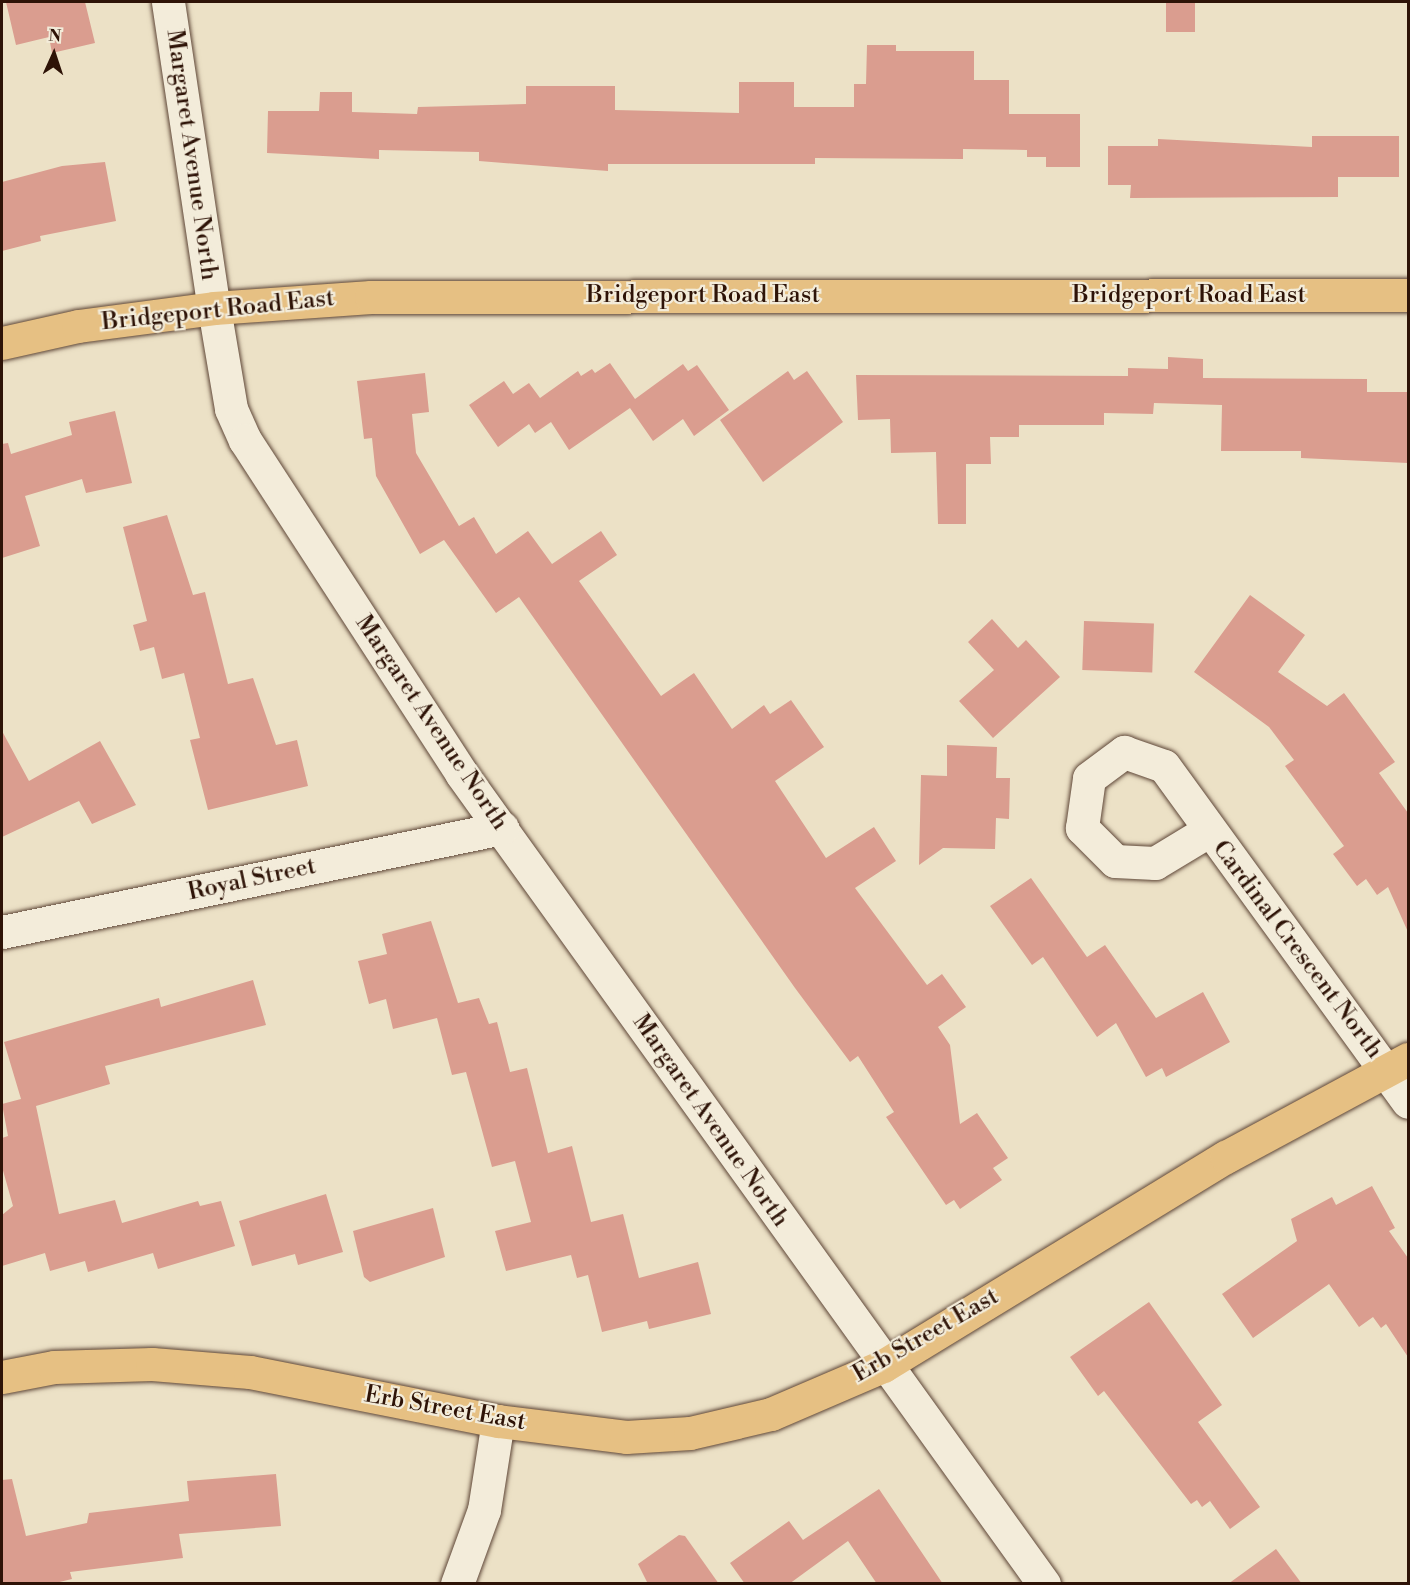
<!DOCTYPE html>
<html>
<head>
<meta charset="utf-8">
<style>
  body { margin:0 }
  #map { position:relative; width:1410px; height:1585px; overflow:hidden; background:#ece1c6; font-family:"Libre Bodoni",serif }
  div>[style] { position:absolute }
  .building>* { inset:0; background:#da9d8f; transform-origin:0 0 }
  .roads { filter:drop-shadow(0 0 2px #5e4637) drop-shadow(0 0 2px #5e4637) }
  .minor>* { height:33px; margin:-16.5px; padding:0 16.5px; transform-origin:16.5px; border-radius:16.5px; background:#f3ecda }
  .major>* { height:33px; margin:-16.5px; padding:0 16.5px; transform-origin:16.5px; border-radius:16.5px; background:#e6c083 }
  span { translate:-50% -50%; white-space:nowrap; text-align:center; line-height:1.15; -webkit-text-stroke:4.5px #f3ecda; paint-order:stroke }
  .street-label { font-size:24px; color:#2e1307 }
  .frame { position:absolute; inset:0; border:3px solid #2e1307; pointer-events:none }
  .north { position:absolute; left:24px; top:24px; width:60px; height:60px; -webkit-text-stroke:4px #f3ecda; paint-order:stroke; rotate:3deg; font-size:16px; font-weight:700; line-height:24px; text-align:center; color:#2e1307 }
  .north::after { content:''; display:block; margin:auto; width:21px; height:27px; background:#2e1307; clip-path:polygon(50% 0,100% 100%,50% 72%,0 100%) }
</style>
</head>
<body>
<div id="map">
  <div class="building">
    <i style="clip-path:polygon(6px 2px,85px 2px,95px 43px,52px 53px,49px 37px,16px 45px)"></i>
    <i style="left:1166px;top:2px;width:29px;height:30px"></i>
    <i style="clip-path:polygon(867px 45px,896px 45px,896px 51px,974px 51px,974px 80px,1009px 80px,1009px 114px,1080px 114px,1080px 167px,1046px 167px,1046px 157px,1027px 157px,1027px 150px,963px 149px,963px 159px,815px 158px,815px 164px,608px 164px,608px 171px,479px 161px,479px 152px,379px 150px,379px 159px,267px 153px,268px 111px,319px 111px,320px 92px,352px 92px,352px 112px,417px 114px,418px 107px,526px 104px,526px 86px,615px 86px,615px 110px,739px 113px,739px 82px,794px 82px,794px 107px,854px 107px,854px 84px,866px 84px)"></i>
    <i style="clip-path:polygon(1312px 136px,1399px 136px,1399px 177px,1338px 177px,1338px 197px,1130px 198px,1131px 185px,1108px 185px,1108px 146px,1158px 146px,1158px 139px,1312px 147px)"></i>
    <i style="clip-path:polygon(105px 162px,116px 221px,40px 236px,41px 241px,2px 251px,2px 182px,62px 166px)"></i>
    <i style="clip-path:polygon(1168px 357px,1203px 359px,1203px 378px,1367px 379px,1367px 392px,1408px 392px,1408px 463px,1301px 458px,1301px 451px,1221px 451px,1222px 405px,1154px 403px,1153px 414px,1104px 413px,1104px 425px,1019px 425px,1019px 437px,990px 437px,991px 464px,966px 464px,966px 524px,938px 524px,936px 452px,891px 453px,890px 419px,858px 420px,856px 375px,1128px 376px,1128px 368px,1168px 369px)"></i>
    <i style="clip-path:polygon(610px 363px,635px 399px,683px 364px,688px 371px,697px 365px,729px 410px,694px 436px,683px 419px,653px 441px,630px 408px,569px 450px,551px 422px,535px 433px,529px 424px,498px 447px,469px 405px,504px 381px,513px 394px,529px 383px,540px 398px,578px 371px,581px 376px,592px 369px,595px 373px)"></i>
    <i style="clip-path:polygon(788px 371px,794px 380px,807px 371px,843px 422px,763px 482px,720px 420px)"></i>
    <i style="clip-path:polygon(425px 373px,429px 412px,412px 414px,416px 453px,459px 526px,474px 517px,496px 554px,528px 531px,552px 564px,601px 531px,617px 555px,579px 581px,661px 696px,694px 673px,732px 729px,764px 705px,770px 714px,791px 700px,824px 747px,775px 781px,826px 858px,874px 827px,896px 861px,855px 888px,927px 985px,942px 974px,966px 1007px,938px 1027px,950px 1045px,960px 1124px,977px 1113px,1008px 1158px,993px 1168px,1002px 1180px,960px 1209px,954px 1200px,946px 1205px,886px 1117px,894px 1112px,858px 1056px,850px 1062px,795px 988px,519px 597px,496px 613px,444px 540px,420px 554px,376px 476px,372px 438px,364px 439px,357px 381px)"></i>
    <i style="clip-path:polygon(115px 411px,132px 483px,86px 493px,82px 479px,25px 496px,40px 546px,2px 558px,2px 444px,8px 443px,11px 454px,72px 435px,69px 422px)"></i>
    <i style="clip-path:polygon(167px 515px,193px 595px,205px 592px,228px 684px,253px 678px,276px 745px,297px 740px,308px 786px,208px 810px,190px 740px,200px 738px,184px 673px,162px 679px,154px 647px,140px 651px,133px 625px,147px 621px,123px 527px)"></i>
    <i style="clip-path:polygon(1250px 595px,1305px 635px,1278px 672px,1327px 706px,1344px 693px,1395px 762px,1379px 773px,1408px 813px,1408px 932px,1388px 887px,1377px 895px,1366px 879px,1357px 886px,1333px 854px,1344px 846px,1285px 766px,1294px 760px,1269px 727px,1194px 672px)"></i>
    <i style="clip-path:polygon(992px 619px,1018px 648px,1026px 640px,1060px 677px,993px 738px,959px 701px,994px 670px,968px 642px)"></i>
    <i style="left:1084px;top:621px;width:70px;height:49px;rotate:2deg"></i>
    <i style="clip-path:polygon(2px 731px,29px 781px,100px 741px,136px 805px,92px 824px,79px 801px,2px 837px)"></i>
    <i style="clip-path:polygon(947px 745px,997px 747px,996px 778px,1010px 778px,1009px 819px,996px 818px,995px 849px,943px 848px,919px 865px,921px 775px,947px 776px)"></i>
    <i style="clip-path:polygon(1031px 878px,1087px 957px,1105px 945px,1156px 1018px,1203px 992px,1230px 1042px,1166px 1077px,1162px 1068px,1146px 1077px,1116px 1023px,1097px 1037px,1043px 957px,1032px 965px,990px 906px)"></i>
    <i style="clip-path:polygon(431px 921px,458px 1003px,479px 998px,489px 1024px,497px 1022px,510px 1072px,527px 1068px,548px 1153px,572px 1146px,591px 1222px,623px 1214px,639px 1278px,698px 1262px,711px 1314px,649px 1329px,647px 1321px,602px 1332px,588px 1275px,577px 1278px,571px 1255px,506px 1271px,495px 1231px,531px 1222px,515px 1161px,492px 1167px,466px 1072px,452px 1075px,437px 1018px,393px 1029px,386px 999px,369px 1004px,358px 961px,387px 954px,382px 934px)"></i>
    <i style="clip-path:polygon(253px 980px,266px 1025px,105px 1066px,110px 1084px,36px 1106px,59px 1214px,115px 1200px,122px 1223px,198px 1201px,200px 1206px,221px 1201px,235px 1246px,158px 1269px,153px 1253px,88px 1272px,85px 1261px,50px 1271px,45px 1253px,2px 1266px,2px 1215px,13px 1206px,2px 1167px,2px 1138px,8px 1136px,2px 1104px,21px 1099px,4px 1042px,159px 998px,161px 1007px)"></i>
    <i style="clip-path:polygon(1372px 1186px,1395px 1228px,1389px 1231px,1408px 1258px,1408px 1357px,1386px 1324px,1381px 1328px,1373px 1317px,1359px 1327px,1329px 1284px,1253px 1338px,1222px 1294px,1297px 1241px,1291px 1219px,1332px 1197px,1336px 1205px)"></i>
    <i style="clip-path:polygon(326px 1194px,343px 1252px,298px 1265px,295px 1254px,252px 1266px,239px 1221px)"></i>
    <i style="clip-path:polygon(433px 1208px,445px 1257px,370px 1282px,364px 1277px,353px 1231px)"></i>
    <i style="clip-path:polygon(1149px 1302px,1222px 1405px,1198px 1422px,1260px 1507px,1230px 1529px,1210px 1501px,1202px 1507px,1197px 1500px,1191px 1504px,1104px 1391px,1098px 1396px,1070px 1357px)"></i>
    <i style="clip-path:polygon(276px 1474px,281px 1526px,179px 1534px,183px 1558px,70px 1572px,72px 1579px,51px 1584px,2px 1584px,2px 1480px,12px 1479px,26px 1536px,87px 1523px,89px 1513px,189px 1501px,187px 1481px)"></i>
    <i style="clip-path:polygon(879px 1489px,943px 1584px,877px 1584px,848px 1541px,789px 1584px,745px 1584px,730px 1563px,789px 1521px,803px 1540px)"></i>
    <i style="clip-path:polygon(679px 1535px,685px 1536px,719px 1584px,648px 1584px,638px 1564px)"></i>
    <i style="clip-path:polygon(1276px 1549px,1302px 1584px,1228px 1584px)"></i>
  </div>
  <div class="roads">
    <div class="minor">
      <i style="left:168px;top:2px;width:309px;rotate:81.5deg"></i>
      <i style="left:214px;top:308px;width:102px;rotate:80.4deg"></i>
      <i style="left:231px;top:409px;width:34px;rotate:66deg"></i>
      <i style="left:245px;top:440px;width:397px;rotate:57deg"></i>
      <i style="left:461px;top:773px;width:999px;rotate:54.29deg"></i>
      <i style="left:1208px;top:831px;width:62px;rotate:148.9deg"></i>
      <i style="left:1155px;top:863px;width:40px;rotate:-177.1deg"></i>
      <i style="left:1115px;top:861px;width:47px;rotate:-135deg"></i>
      <i style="left:1082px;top:828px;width:50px;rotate:-82deg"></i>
      <i style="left:1089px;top:778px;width:44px;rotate:-36.6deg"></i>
      <i style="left:1124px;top:752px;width:42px;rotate:19.3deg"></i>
      <i style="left:1164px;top:766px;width:415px;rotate:54deg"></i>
      <i style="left:2px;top:932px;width:511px;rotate:-11.75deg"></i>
      <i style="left:457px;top:1584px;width:79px;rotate:-70deg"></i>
      <i style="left:484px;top:1510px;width:90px;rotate:-81.1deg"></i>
    </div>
    <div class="major">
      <i style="left:2px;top:343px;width:78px;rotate:-12.6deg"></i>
      <i style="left:78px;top:326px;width:137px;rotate:-7.5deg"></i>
      <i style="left:214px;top:308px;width:157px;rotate:-4deg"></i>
      <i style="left:371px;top:297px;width:1037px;rotate:-0.11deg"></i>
      <i style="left:2px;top:1377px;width:53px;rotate:-10.9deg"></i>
      <i style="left:54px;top:1367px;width:98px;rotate:-1.8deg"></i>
      <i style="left:152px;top:1364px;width:98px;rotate:4.7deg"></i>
      <i style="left:250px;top:1372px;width:253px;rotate:11.2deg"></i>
      <i style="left:498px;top:1421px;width:129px;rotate:7.1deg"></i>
      <i style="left:626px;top:1437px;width:64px;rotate:-3.6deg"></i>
      <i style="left:690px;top:1433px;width:83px;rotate:-13.2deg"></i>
      <i style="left:771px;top:1414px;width:122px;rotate:-23.2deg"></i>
      <i style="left:883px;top:1366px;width:402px;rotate:-31.4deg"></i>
      <i style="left:1226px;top:1157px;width:207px;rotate:-28.3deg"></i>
    </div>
  </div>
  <div class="street-label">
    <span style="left:191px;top:155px;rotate:82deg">Margaret Avenue North</span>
    <span style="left:703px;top:296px">Bridgeport Road East</span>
    <span style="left:1189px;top:296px">Bridgeport Road East</span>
    <span style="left:218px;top:311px;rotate:-6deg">Bridgeport Road East</span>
    <span style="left:431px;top:723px;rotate:56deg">Margaret Avenue North</span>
    <span style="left:252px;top:880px;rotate:-12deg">Royal Street</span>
    <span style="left:1297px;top:950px;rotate:53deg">Cardinal Crescent North</span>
    <span style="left:710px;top:1121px;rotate:55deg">Margaret Avenue North</span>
    <span style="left:926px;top:1336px;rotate:-30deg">Erb Street East</span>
    <span style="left:445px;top:1409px;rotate:10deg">Erb Street East</span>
  </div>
  <div class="frame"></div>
  <div class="north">N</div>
</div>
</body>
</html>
